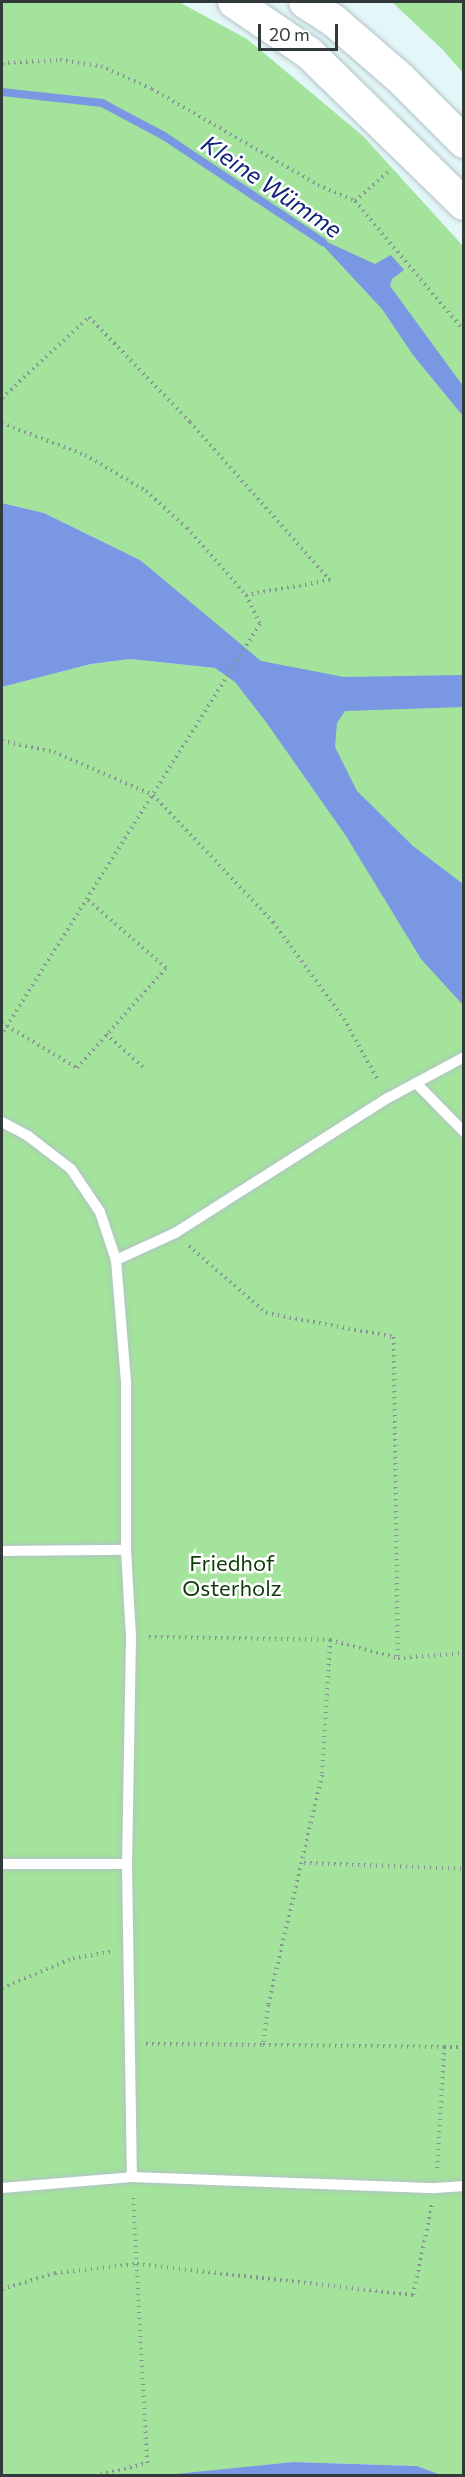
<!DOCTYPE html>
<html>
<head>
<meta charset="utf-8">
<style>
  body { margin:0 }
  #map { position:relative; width:465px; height:2477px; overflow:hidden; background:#e3f6f8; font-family:Commissioner,sans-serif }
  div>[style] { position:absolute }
  .green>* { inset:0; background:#a3e39b }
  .water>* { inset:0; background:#7997e3 }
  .stream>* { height:8px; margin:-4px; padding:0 4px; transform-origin:4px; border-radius:4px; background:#7997e3 }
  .path>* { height:4px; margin-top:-2px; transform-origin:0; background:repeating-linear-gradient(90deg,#879495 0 1.5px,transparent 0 6px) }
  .roads { filter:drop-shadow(0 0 2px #b1c3c5) drop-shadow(0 0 2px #b1c3c5) }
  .service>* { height:10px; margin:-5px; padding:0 5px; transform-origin:5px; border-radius:5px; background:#fff }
  .secondary>* { height:32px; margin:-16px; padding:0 16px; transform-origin:16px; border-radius:16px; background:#fff }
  span { translate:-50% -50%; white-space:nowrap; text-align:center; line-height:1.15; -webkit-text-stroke:5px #fff; paint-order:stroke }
  .park-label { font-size:22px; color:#0f3b0b }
  .water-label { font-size:24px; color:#11257c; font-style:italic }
  .frame { position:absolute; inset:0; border:3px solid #32393a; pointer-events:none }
  .scale { position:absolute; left:258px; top:24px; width:80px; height:27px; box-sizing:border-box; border:3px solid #32393a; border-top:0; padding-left:8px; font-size:18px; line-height:21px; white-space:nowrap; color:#32393a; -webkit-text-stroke:4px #fff; paint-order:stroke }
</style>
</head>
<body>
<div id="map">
  <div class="green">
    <i style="clip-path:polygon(2px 2px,179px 2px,247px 39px,363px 136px,463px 246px,463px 2475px,441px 2475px,417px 2466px,293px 2462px,166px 2476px,2px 2475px,2px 687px,91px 664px,130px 659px,215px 668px,140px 560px,44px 513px,2px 503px)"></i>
    <i style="clip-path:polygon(392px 2px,463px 2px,463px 73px,443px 50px)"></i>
  </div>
  <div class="water">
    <i style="clip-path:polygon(314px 236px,375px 264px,391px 255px,404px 270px,392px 279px,390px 286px,463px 386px,463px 416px,413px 355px,382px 309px)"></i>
    <i style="clip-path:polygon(2px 503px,44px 513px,140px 560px,261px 661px,344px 677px,463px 675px,463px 707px,345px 711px,337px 723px,335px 747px,357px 791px,413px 846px,463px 884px,463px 1005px,421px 959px,346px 836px,266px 722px,235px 682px,215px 668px,130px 659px,91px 664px,2px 687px)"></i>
    <i style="clip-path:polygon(293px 2462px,417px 2466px,441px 2475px,166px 2475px)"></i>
  </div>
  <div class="stream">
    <i style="left:2px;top:92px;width:101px;rotate:6.3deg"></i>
    <i style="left:102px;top:103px;width:70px;rotate:28deg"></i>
    <i style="left:164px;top:136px;width:191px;rotate:33.7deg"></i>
  </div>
  <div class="path">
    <i style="left:2px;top:63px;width:58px;rotate:-3deg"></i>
    <i style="left:60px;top:60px;width:41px;rotate:8.3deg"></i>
    <i style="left:101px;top:66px;width:56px;rotate:24.3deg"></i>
    <i style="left:152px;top:89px;width:192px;rotate:30deg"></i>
    <i style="left:318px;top:185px;width:40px;rotate:23.4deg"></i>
    <i style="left:355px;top:201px;width:170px;rotate:50deg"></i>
    <i style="left:355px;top:201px;width:45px;rotate:-41.4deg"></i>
    <i style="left:2px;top:398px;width:119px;rotate:-43deg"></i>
    <i style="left:89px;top:317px;width:146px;rotate:46.1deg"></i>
    <i style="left:190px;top:422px;width:211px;rotate:48.5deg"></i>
    <i style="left:330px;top:580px;width:85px;rotate:169.9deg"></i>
    <i style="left:2px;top:423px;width:89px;rotate:21.1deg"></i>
    <i style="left:85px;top:455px;width:71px;rotate:30.5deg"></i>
    <i style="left:146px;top:491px;width:55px;rotate:42.1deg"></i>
    <i style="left:187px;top:528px;width:89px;rotate:48.6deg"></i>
    <i style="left:246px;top:595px;width:32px;rotate:64deg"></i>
    <i style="left:260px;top:624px;width:484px;rotate:122.2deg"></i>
    <i style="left:2px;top:741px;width:53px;rotate:11.9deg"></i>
    <i style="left:54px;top:752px;width:108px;rotate:23.5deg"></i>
    <i style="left:153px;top:795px;width:175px;rotate:46.6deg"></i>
    <i style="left:273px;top:922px;width:120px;rotate:53.8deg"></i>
    <i style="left:344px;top:1019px;width:72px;rotate:60.9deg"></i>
    <i style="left:2px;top:1023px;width:87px;rotate:31deg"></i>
    <i style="left:77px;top:1068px;width:134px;rotate:-48.3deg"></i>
    <i style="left:166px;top:968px;width:105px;rotate:-138.9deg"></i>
    <i style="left:106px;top:1034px;width:50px;rotate:41.7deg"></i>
    <i style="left:189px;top:1246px;width:102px;rotate:41deg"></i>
    <i style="left:266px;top:1313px;width:130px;rotate:10.6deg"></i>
    <i style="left:394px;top:1337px;width:321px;rotate:89.3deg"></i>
    <i style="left:149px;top:1637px;width:181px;rotate:0.9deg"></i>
    <i style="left:330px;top:1640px;width:70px;rotate:14.8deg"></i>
    <i style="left:398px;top:1658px;width:66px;rotate:-4.3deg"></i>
    <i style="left:330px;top:1640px;width:135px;rotate:93.4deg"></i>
    <i style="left:322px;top:1775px;width:236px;rotate:103.2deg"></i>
    <i style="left:268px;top:2005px;width:40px;rotate:97.1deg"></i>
    <i style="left:263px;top:2045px;width:181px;rotate:0.6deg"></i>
    <i style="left:444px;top:2047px;width:124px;rotate:93.2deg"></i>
    <i style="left:304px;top:1863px;width:160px;rotate:2.1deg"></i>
    <i style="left:2px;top:1988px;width:77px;rotate:-22.9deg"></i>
    <i style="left:73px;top:1958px;width:38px;rotate:-9deg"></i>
    <i style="left:146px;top:2044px;width:117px;rotate:0.5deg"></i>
    <i style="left:444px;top:2047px;width:20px"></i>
    <i style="left:2px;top:2289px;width:55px;rotate:-16.8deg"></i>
    <i style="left:55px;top:2273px;width:82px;rotate:-6.3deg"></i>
    <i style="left:137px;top:2264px;width:278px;rotate:6.4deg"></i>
    <i style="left:413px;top:2295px;width:92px;rotate:-78.1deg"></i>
    <i style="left:95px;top:2476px;width:54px;rotate:-14deg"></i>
    <i style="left:147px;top:2463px;width:267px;rotate:-93deg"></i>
  </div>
  <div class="roads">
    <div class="service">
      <i style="left:416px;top:1083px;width:69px;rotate:45.6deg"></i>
      <i style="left:2px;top:1122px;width:30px;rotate:28deg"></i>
      <i style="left:28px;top:1136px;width:54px;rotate:37.5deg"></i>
      <i style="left:71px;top:1169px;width:52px;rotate:56deg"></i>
      <i style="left:100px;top:1212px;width:51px;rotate:71.6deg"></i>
      <i style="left:116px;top:1260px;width:121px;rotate:85.3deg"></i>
      <i style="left:126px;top:1381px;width:169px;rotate:90deg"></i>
      <i style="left:116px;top:1260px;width:65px;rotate:-24.6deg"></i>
      <i style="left:175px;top:1233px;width:252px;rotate:-32.4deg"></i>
      <i style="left:388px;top:1098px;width:86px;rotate:-28.3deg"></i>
      <i style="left:2px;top:1551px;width:124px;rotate:-0.5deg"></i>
      <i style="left:126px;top:1550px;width:87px;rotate:86.7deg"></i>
      <i style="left:131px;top:1637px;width:227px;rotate:91deg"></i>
      <i style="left:127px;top:1864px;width:313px;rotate:89.1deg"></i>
      <i style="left:2px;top:1864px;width:125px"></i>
      <i style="left:2px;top:2188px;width:130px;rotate:-4.8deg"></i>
      <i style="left:132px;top:2177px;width:304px;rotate:2.1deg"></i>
      <i style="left:436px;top:2188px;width:28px;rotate:-4deg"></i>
    </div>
    <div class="secondary">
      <i style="left:234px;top:2px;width:91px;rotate:34.2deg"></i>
      <i style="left:309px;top:53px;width:216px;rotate:44.3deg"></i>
      <i style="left:305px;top:2px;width:33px;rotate:33deg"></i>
      <i style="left:333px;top:20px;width:90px;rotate:40.9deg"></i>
      <i style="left:401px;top:79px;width:89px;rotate:45deg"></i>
    </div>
  </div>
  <div class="park-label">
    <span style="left:232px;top:1575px">Friedhof<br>Osterholz</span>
  </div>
  <div class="water-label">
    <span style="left:272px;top:186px;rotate:34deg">Kleine Wümme</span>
  </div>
  <div class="frame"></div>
  <div class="scale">20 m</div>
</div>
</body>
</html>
